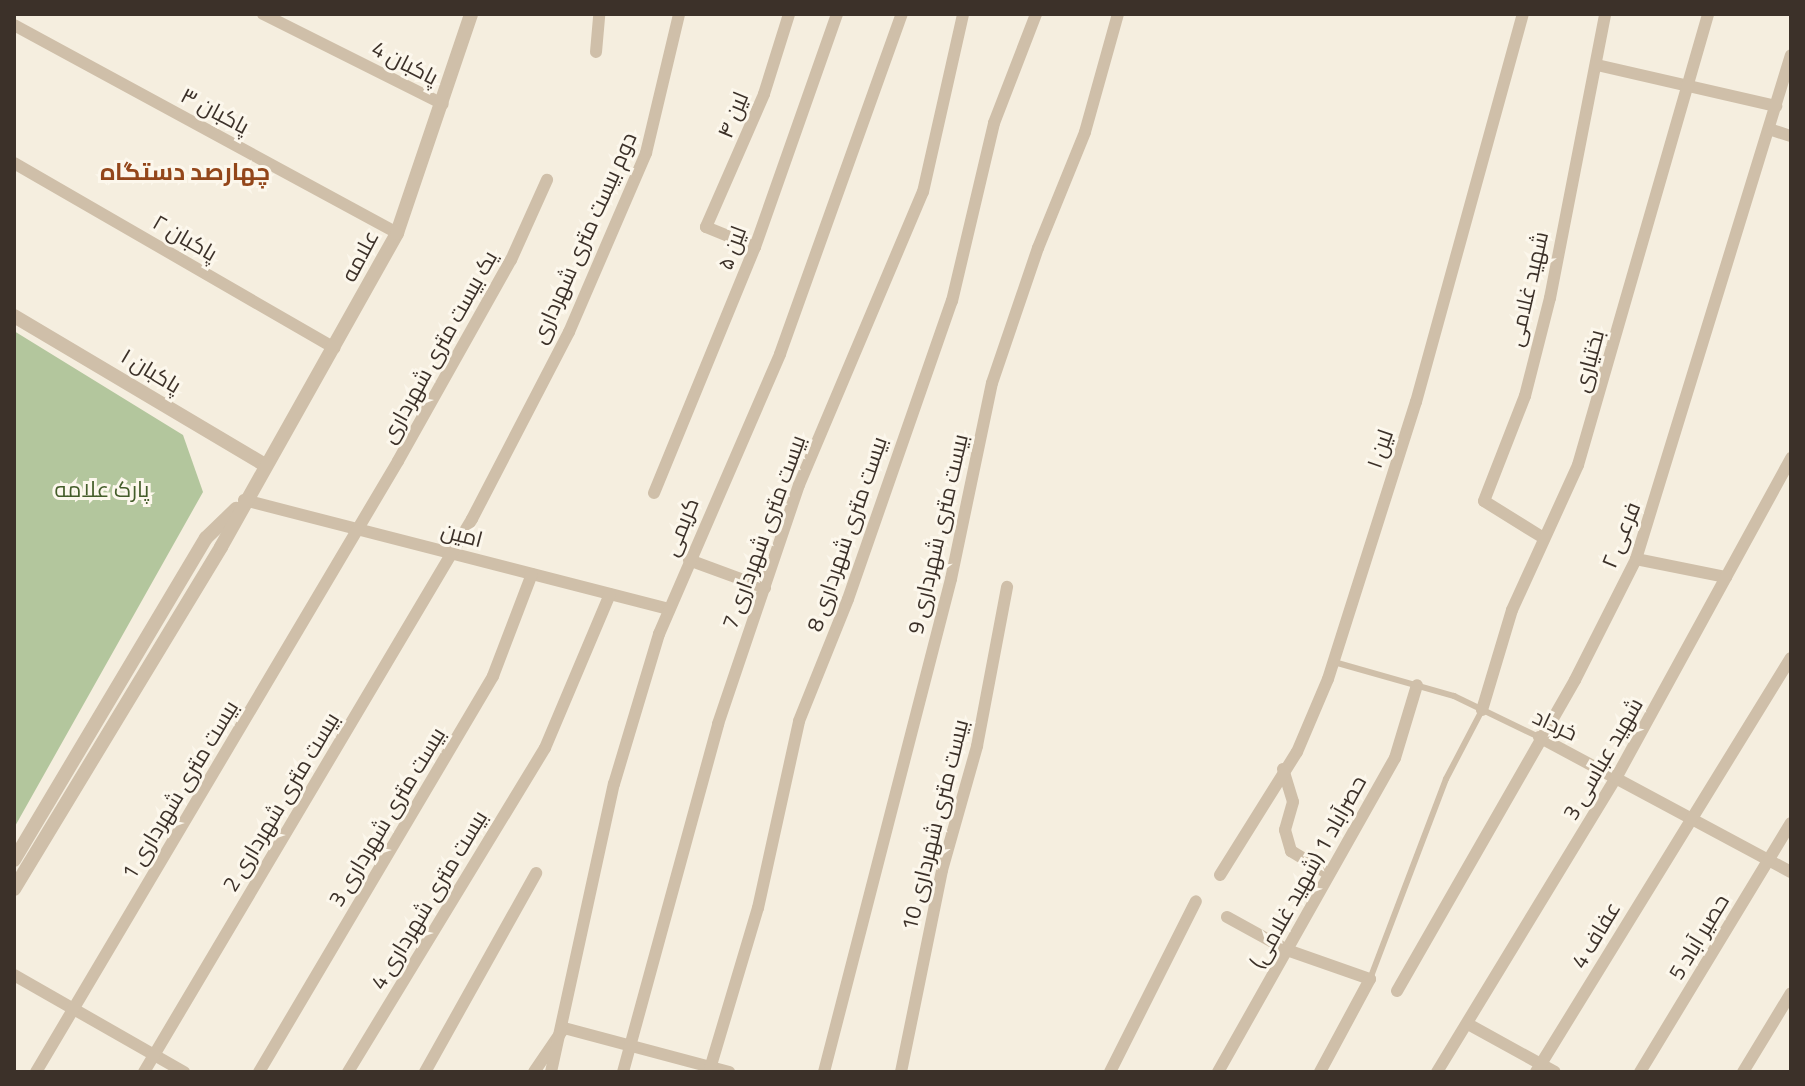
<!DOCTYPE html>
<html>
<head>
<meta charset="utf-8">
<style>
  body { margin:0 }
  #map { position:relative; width:1805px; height:1086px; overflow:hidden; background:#f5eedf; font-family:"Titillium Web",Cairo,sans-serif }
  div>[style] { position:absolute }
  .green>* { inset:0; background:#b3c69d }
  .service>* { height:6px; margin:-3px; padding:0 3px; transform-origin:3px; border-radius:3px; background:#cfbfa9 }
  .minor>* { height:12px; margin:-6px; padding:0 6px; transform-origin:6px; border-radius:6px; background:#cfbfa9 }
  .tertiary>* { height:14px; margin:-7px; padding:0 7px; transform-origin:7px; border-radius:7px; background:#cfbfa9 }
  span { translate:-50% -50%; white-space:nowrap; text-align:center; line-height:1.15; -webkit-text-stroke:6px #fcf7ec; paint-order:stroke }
  .street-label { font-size:22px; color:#3c3129 }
  .park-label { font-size:22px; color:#445d2a }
  .neighbourhood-label { font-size:24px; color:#93461a; font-weight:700 }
  .frame { position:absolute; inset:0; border:16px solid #3c3129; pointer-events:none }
</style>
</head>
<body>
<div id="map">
  <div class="green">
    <i style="clip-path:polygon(14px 331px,183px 435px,203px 492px,14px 828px)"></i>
  </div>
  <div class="service">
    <i style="left:1334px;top:662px;width:125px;rotate:15.8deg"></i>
    <i style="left:1454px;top:696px;width:94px;rotate:25.8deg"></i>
    <i style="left:1370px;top:979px;width:214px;rotate:-69.2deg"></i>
    <i style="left:1446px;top:779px;width:78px;rotate:-62.4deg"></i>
  </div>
  <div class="minor">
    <i style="left:263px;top:14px;width:201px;rotate:26.6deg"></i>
    <i style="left:14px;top:25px;width:436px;rotate:28.5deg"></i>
    <i style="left:596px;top:52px;width:38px;rotate:-85deg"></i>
    <i style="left:1597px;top:65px;width:184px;rotate:12.9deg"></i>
    <i style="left:1769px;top:129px;width:23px;rotate:18deg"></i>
    <i style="left:14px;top:163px;width:370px;rotate:30deg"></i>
    <i style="left:755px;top:247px;width:53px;rotate:-157.8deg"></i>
    <i style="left:706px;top:227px;width:145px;rotate:-66.4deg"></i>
    <i style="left:764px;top:94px;width:84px;rotate:-72.6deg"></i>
    <i style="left:654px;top:493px;width:266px;rotate:-67.7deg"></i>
    <i style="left:755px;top:247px;width:247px;rotate:-70.6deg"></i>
    <i style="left:244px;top:500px;width:439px;rotate:14.4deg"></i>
    <i style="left:1542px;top:537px;width:68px;rotate:-148.2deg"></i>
    <i style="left:1484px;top:501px;width:113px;rotate:-68.7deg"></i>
    <i style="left:1525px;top:396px;width:101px;rotate:-75.7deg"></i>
    <i style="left:1550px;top:298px;width:289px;rotate:-79deg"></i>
    <i style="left:1636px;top:559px;width:92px;rotate:11.3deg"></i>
    <i style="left:689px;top:560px;width:81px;rotate:20.2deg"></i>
    <i style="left:1482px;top:710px;width:104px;rotate:-73.3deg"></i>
    <i style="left:1512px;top:610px;width:159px;rotate:-65.5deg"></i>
    <i style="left:1578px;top:465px;width:469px;rotate:-73.9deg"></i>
    <i style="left:1539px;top:737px;width:286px;rotate:28.2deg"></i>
    <i style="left:1283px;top:769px;width:34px;rotate:73deg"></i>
    <i style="left:1293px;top:802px;width:29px;rotate:106deg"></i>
    <i style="left:1285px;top:830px;width:22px;rotate:74deg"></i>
    <i style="left:1291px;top:851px;width:44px;rotate:31.2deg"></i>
    <i style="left:1220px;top:875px;width:145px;rotate:-58deg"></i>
    <i style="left:1297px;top:752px;width:79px;rotate:-67deg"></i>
    <i style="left:1328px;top:679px;width:291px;rotate:-72.4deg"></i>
    <i style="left:1416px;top:402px;width:402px;rotate:-74.6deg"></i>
    <i style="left:1227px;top:917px;width:68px;rotate:28.8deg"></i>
    <i style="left:1287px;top:950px;width:88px;rotate:19.3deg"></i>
    <i style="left:1370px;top:979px;width:106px;rotate:118.3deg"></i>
    <i style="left:14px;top:975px;width:196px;rotate:29.7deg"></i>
    <i style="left:1397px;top:991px;width:358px;rotate:-60.2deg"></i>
    <i style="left:1575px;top:680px;width:136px;rotate:-63.2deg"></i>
    <i style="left:1636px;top:559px;width:527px;rotate:-72.91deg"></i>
    <i style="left:1468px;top:1024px;width:99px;rotate:28.9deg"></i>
    <i style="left:36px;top:1072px;width:710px;rotate:-59.35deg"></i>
    <i style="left:398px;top:461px;width:231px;rotate:-60.7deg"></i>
    <i style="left:511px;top:260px;width:88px;rotate:-65.8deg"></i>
    <i style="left:144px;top:1072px;width:643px;rotate:-59.33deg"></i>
    <i style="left:472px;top:519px;width:211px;rotate:-62.6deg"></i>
    <i style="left:569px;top:332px;width:195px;rotate:-66.7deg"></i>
    <i style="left:646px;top:153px;width:143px;rotate:-76.6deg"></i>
    <i style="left:259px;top:1072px;width:460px;rotate:-59.4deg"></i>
    <i style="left:493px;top:676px;width:109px;rotate:-69.1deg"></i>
    <i style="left:348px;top:1072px;width:379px;rotate:-58.7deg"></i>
    <i style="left:545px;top:748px;width:167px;rotate:-67.1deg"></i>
    <i style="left:425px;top:1072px;width:228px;rotate:-60.8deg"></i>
    <i style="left:534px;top:1072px;width:53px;rotate:-55.7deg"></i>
    <i style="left:564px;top:1028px;width:171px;rotate:14.9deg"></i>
    <i style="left:551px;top:1072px;width:295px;rotate:-77.7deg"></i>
    <i style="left:614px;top:784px;width:157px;rotate:-73.3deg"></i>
    <i style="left:659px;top:634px;width:305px;rotate:-66.6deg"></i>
    <i style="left:780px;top:354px;width:361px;rotate:-70.3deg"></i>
    <i style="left:623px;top:1072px;width:361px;rotate:-74.7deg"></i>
    <i style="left:718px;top:724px;width:252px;rotate:-71.3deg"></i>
    <i style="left:799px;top:485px;width:318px;rotate:-67.1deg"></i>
    <i style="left:923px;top:192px;width:182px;rotate:-77.3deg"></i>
    <i style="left:709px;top:1072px;width:171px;rotate:-73.4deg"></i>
    <i style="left:758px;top:908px;width:191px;rotate:-77.6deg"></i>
    <i style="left:799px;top:721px;width:131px;rotate:-68.1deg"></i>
    <i style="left:848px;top:599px;width:316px;rotate:-70.8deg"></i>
    <i style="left:952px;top:301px;width:183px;rotate:-76.7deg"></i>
    <i style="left:994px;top:123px;width:117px;rotate:-68.9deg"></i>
    <i style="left:824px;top:1072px;width:509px;rotate:-75.55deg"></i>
    <i style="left:951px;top:579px;width:200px;rotate:-78.2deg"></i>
    <i style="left:992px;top:383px;width:143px;rotate:-71.2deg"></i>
    <i style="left:1038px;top:248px;width:125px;rotate:-67.9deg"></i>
    <i style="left:1085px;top:132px;width:123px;rotate:-74.4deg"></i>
    <i style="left:901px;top:1072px;width:206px;rotate:-78.5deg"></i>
    <i style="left:942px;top:870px;width:129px;rotate:-74.2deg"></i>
    <i style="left:977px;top:746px;width:162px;rotate:-79.3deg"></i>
    <i style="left:1110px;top:1072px;width:191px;rotate:-63.3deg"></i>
    <i style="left:1218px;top:1072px;width:360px;rotate:-60.6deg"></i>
    <i style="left:1395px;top:758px;width:76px;rotate:-73.2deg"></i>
    <i style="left:1437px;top:1072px;width:344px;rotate:-58.7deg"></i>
    <i style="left:1616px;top:778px;width:365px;rotate:-61.3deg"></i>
    <i style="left:1536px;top:1072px;width:486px;rotate:-58.4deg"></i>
    <i style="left:1640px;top:1072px;width:291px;rotate:-58.8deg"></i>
    <i style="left:1743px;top:1072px;width:92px;rotate:-58.7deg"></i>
  </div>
  <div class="tertiary">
    <i style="left:14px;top:316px;width:292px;rotate:30.7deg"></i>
    <i style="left:14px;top:860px;width:375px;rotate:-59.2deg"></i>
    <i style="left:206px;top:538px;width:42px;rotate:-44deg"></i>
    <i style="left:14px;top:889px;width:400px;rotate:-58.8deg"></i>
    <i style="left:221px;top:547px;width:360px;rotate:-60.7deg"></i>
    <i style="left:397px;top:233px;width:231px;rotate:-71.3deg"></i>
  </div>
  <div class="street-label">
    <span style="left:405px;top:63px;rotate:27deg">پاکبان 4</span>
    <span style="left:215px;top:111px;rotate:28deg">پاکبان ۳</span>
    <span style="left:733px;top:115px;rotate:-68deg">لین ۴</span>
    <span style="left:185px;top:238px;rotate:30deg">پاکبان ۲</span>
    <span style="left:584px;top:238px;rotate:-66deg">دوم بیست متری شهرداری</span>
    <span style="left:732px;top:248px;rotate:-70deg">لین ۵</span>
    <span style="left:360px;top:256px;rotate:-62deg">علامه</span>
    <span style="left:1528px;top:289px;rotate:-77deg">شهید غلامی</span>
    <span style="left:439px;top:347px;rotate:-61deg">یک بیست متری شهرداری</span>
    <span style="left:1589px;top:361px;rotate:-75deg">بختیاری</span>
    <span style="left:151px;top:371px;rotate:31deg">پاکبان ۱</span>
    <span style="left:1380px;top:449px;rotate:-71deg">لین ۱</span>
    <span style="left:681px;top:527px;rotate:-68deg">کریمی</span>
    <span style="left:764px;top:532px;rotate:-70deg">بیست متری شهرداری 7</span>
    <span style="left:847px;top:534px;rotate:-71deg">بیست متری شهرداری 8</span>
    <span style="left:938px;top:534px;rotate:-77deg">بیست متری شهرداری 9</span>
    <span style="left:462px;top:535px;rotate:15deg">امین</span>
    <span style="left:1621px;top:535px;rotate:-68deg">۲ فرعی</span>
    <span style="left:1555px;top:725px;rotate:25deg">خرداد</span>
    <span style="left:1603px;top:759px;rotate:-60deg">شهید عباسی 3</span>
    <span style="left:180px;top:790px;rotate:-59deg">بیست متری شهرداری 1</span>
    <span style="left:281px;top:802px;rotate:-59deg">بیست متری شهرداری 2</span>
    <span style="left:387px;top:817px;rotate:-59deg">بیست متری شهرداری 3</span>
    <span style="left:935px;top:825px;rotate:-76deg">بیست متری شهرداری 10</span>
    <span style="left:1308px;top:872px;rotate:-61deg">حصرآباد 1 (شهید غلامی)</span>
    <span style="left:429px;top:900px;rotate:-59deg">بیست متری شهرداری 4</span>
    <span style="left:1596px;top:935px;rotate:-59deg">عفاف 4</span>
    <span style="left:1699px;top:937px;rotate:-59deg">حصیر آباد 5</span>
  </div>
  <div class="park-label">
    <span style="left:102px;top:490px">پارک علامه</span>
  </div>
  <div class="neighbourhood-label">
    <span style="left:185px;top:172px">چهارصد دستگاه</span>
  </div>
  <div class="frame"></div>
</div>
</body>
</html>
